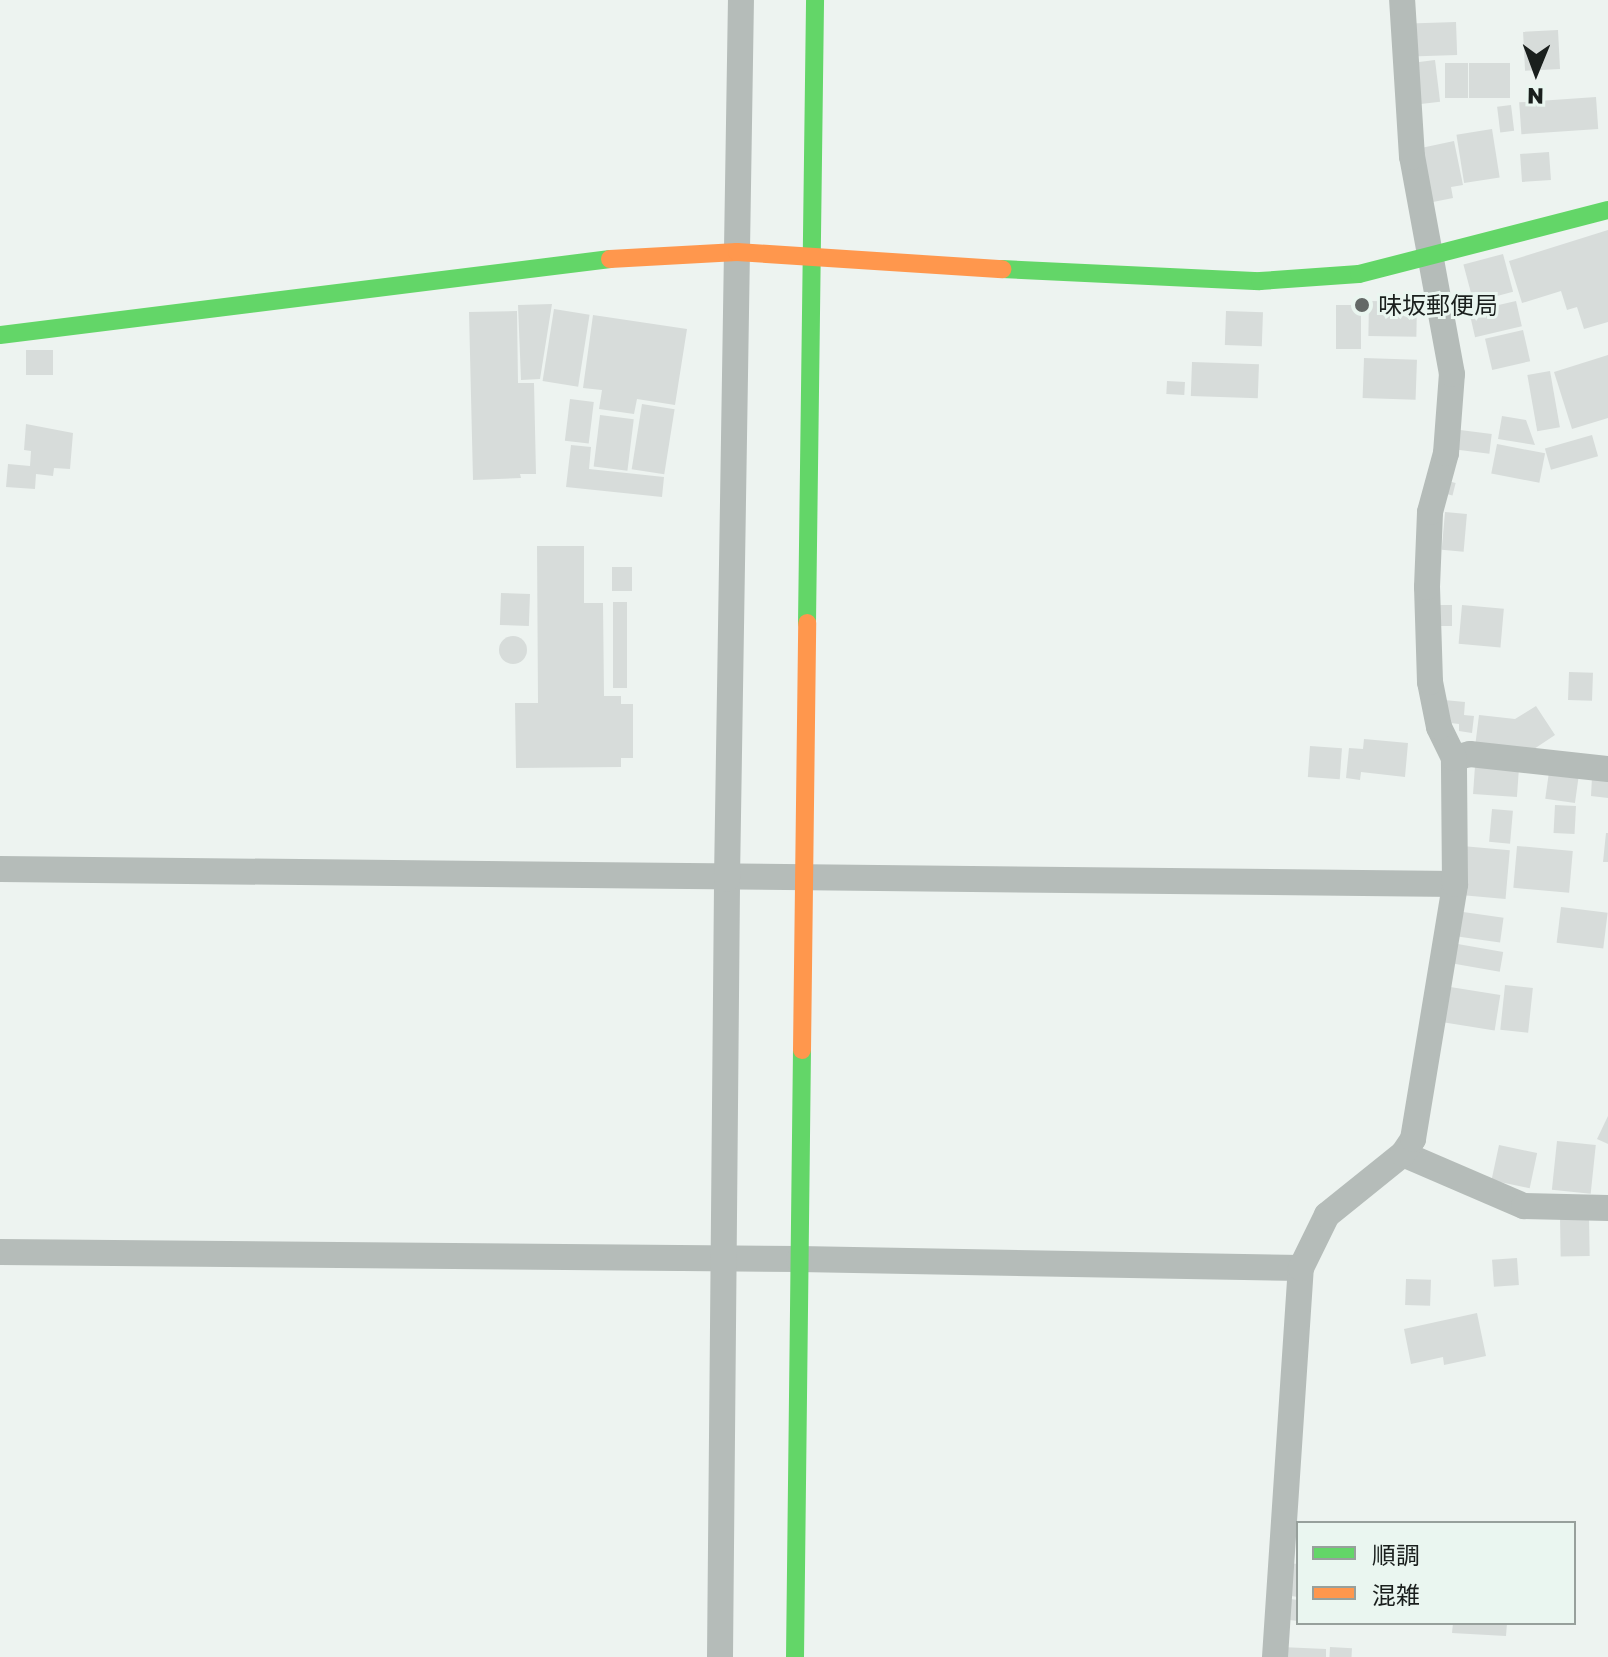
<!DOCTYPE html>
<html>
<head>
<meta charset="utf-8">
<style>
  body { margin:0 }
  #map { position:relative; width:1608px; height:1657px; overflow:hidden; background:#edf3f0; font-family:"Golos Text","Noto Sans JP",sans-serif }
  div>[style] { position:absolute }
  .building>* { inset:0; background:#d7dcda; transform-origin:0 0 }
  .round { border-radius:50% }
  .street>* { height:26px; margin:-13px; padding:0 13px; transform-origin:13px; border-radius:13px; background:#b5bcb9 }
  .fast>* { height:18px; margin:-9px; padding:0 9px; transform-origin:9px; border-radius:9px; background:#63d668 }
  .slow>* { height:18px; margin:-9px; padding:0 9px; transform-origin:9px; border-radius:9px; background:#ff974d }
  .dots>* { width:22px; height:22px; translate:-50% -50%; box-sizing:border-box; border:4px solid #eaf6f0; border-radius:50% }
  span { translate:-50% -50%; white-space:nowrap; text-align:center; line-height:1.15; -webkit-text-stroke:6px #eaf6f0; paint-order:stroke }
  .poi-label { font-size:24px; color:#1a1f1d }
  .left { translate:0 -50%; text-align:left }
  .legend { position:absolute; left:1296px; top:1521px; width:280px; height:104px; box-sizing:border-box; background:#eaf6f0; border:2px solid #97a09c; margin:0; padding:10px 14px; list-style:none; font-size:24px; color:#1a1f1d }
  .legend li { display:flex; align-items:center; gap:16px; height:40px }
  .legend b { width:40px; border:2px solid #97a09c }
  .north { position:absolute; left:1496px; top:32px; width:80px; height:80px; -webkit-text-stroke:6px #eaf6f0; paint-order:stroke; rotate:181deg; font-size:22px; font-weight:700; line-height:32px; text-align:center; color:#1a1f1d }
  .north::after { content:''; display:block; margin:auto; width:28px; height:36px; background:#1a1f1d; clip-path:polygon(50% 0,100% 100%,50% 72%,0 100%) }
</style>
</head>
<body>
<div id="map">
  <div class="building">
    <i style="left:1456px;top:22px;width:33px;height:46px;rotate:88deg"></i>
    <i style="left:1558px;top:30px;width:39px;height:35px;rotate:87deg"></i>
    <i style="left:1435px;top:60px;width:42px;height:26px;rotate:83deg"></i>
    <i style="left:1445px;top:63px;width:23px;height:35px"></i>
    <i style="left:1469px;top:63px;width:41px;height:35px"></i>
    <i style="left:1596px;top:97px;width:32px;height:77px;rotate:86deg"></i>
    <i style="left:1511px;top:105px;width:26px;height:14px;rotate:83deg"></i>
    <i style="left:1492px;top:129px;width:49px;height:36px;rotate:81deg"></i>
    <i style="clip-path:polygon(1454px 141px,1463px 185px,1451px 187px,1453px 198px,1428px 203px,1421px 148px)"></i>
    <i style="left:1549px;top:152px;width:28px;height:29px;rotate:86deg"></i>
    <i style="clip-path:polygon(1608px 230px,1608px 322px,1584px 329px,1577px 307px,1567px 310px,1561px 291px,1522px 303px,1509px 261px)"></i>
    <i style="left:1503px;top:254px;width:39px;height:41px;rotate:75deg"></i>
    <i style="left:1369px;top:301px;width:48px;height:35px;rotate:1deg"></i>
    <i style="left:1516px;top:301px;width:26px;height:48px;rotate:77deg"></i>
    <i style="clip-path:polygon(552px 304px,540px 379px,521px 380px,518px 305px)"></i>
    <i style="left:1336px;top:305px;width:25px;height:44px"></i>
    <i style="left:554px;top:309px;width:36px;height:73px;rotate:9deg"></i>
    <i style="clip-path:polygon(517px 311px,518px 383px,534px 383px,536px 474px,520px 474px,521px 478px,473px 480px,469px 312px)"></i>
    <i style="left:1226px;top:311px;width:37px;height:34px;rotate:2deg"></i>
    <i style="clip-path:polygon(593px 315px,687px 329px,675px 405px,637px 399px,634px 414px,599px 409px,602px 390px,583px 388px)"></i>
    <i style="left:1523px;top:330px;width:32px;height:39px;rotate:77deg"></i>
    <i style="left:26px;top:350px;width:27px;height:25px"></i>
    <i style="clip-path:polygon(1608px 355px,1608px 418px,1572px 429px,1554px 372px)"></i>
    <i style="left:1364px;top:358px;width:53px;height:40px;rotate:2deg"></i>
    <i style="left:1192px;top:362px;width:67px;height:34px;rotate:2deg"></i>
    <i style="left:1550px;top:371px;width:57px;height:23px;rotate:80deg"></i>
    <i style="left:1167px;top:381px;width:18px;height:13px;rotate:3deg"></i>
    <i style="left:570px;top:399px;width:24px;height:42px;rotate:7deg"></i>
    <i style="left:642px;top:404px;width:33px;height:66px;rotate:9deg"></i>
    <i style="left:600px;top:415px;width:34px;height:52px;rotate:7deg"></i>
    <i style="clip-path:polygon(1502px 416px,1526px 420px,1535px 445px,1498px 439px)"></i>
    <i style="clip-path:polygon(26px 424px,73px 433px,70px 469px,54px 468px,53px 476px,36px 474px,35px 489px,6px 487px,8px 464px,30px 466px,31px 451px,24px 450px)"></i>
    <i style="left:1460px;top:430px;width:32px;height:20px;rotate:7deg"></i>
    <i style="left:1592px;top:435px;width:22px;height:49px;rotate:74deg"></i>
    <i style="left:1497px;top:444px;width:49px;height:30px;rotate:11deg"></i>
    <i style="clip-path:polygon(571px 445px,591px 447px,589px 469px,664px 477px,662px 497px,566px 487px)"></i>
    <i style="left:1444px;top:480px;width:12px;height:13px;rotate:14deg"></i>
    <i style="left:1445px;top:512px;width:22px;height:38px;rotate:5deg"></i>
    <i style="clip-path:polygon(537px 546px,584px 546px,584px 603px,603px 603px,604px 696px,621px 696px,621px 704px,633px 704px,633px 758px,621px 758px,621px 767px,516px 768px,515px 703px,538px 703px)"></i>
    <i style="left:612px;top:567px;width:20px;height:24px"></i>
    <i style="left:501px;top:593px;width:29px;height:32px;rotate:2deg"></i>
    <i style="left:613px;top:602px;width:14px;height:86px"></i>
    <i style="left:1437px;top:605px;width:15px;height:21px"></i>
    <i style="left:1462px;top:605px;width:42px;height:39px;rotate:5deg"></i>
    <i class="round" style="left:499px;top:636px;width:28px;height:28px"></i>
    <i style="left:1569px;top:672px;width:24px;height:28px;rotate:2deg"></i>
    <i style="clip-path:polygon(1444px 700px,1465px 702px,1464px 715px,1474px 716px,1472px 733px,1459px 731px,1459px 724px,1442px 722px)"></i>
    <i style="clip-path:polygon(1536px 706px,1555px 735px,1528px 753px,1475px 747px,1479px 715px,1515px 719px)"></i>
    <i style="clip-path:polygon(1364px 739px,1408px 743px,1405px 777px,1361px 772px,1360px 780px,1346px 778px,1349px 748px,1363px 749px)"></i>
    <i style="left:1310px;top:746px;width:32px;height:31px;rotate:4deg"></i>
    <i style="left:1475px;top:766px;width:44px;height:28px;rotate:4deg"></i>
    <i style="left:1549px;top:772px;width:30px;height:27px;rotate:8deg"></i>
    <i style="clip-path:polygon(1592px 777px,1608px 779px,1608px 798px,1591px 796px)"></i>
    <i style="left:1555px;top:805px;width:21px;height:28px;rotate:3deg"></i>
    <i style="left:1492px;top:809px;width:21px;height:33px;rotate:5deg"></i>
    <i style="clip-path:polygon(1606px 833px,1608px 833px,1608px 862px,1603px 862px)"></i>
    <i style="left:1462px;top:846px;width:48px;height:49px;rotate:5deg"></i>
    <i style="left:1517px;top:846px;width:56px;height:42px;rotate:5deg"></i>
    <i style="left:1561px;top:907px;width:47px;height:36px;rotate:7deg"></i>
    <i style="left:1456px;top:911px;width:48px;height:25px;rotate:8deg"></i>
    <i style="left:1452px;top:943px;width:52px;height:20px;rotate:10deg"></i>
    <i style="left:1505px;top:985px;width:28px;height:45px;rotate:6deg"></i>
    <i style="left:1444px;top:986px;width:57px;height:36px;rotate:9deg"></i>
    <i style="clip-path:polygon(1608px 1116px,1608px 1144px,1597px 1139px)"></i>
    <i style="left:1557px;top:1141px;width:39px;height:49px;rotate:6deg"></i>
    <i style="left:1499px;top:1145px;width:39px;height:36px;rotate:12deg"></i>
    <i style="left:1589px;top:1217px;width:39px;height:29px;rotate:89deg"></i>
    <i style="left:1517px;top:1258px;width:27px;height:25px;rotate:86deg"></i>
    <i style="left:1406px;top:1279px;width:25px;height:26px;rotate:2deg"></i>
    <i style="clip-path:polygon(1477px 1313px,1486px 1356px,1444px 1365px,1443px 1357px,1411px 1364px,1404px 1329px)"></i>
    <i style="clip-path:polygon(1288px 1563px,1298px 1564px,1298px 1597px,1285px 1595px)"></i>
    <i style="clip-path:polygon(1283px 1598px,1298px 1600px,1298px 1621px,1281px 1619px)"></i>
    <i style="clip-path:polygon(1453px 1623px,1507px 1623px,1506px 1636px,1452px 1633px)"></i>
    <i style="clip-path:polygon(1281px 1647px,1326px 1649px,1326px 1657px,1281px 1657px)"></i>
    <i style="left:1330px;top:1647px;width:22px;height:10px;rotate:3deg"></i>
  </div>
  <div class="street">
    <i style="left:1454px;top:758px;width:16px;rotate:-14deg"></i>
    <i style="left:1470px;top:754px;width:139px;rotate:6.2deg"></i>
    <i style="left:0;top:869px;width:1455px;rotate:0.59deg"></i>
    <i style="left:1403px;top:1154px;width:132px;rotate:23.3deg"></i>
    <i style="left:1524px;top:1206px;width:84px;rotate:1.4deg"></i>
    <i style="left:0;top:1252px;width:799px;rotate:0.5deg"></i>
    <i style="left:799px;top:1259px;width:502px;rotate:1.03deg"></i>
    <i style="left:720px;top:1657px;width:778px;rotate:-89.48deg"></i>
    <i style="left:727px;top:879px;width:879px;rotate:-89.09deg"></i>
    <i style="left:1275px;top:1657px;width:390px;rotate:-86.2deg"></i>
    <i style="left:1301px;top:1268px;width:59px;rotate:-63.9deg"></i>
    <i style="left:1327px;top:1215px;width:97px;rotate:-38.8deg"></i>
    <i style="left:1403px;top:1154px;width:18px;rotate:-56deg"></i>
    <i style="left:1413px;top:1139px;width:258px;rotate:-80.6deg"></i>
    <i style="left:1455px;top:884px;width:126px;rotate:-90.5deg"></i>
    <i style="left:1454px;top:758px;width:34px;rotate:-116deg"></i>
    <i style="left:1439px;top:727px;width:46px;rotate:-101.3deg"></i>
    <i style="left:1430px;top:682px;width:95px;rotate:-91.8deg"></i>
    <i style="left:1427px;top:587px;width:75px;rotate:-87.7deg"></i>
    <i style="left:1430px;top:512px;width:61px;rotate:-74.8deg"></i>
    <i style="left:1446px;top:453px;width:79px;rotate:-85.7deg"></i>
    <i style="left:1452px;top:374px;width:221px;rotate:-100.4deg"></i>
    <i style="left:1412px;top:157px;width:157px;rotate:-93.6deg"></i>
  </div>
  <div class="fast">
    <i style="left:1002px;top:269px;width:258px;rotate:2.7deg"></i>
    <i style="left:1260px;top:281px;width:99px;rotate:-4deg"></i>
    <i style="left:1359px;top:274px;width:257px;rotate:-14.4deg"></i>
    <i style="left:0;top:335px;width:615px;rotate:-7.1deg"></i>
    <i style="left:807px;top:623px;width:623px;rotate:-89.26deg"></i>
    <i style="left:795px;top:1657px;width:607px;rotate:-89.34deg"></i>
  </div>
  <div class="slow">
    <i style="left:610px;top:259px;width:127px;rotate:-3.2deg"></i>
    <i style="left:737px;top:252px;width:266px;rotate:3.7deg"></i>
    <i style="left:802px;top:1050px;width:427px;rotate:-89.3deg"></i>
  </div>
  <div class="dots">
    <i style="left:1362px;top:305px;background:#646967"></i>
  </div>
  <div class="poi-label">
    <span class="left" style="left:1378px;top:305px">味坂郵便局</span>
  </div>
  <ul class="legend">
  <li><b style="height:10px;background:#63d668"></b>順調</li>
  <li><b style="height:10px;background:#ff974d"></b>混雑</li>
  </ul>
  <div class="north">N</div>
</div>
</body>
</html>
